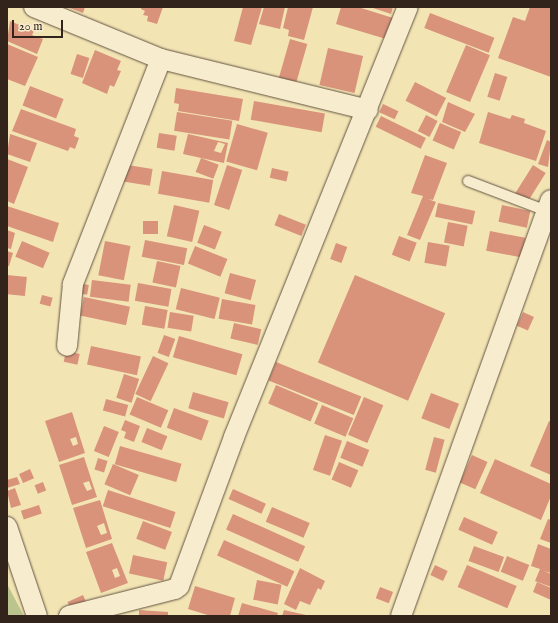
<!DOCTYPE html>
<html>
<head>
<meta charset="utf-8">
<style>
  body { margin:0 }
  #map { position:relative; width:558px; height:623px; overflow:hidden; background:#f3e4b4; font-family:"IM FELL English",serif }
  div>[style] { position:absolute }
  .green>* { inset:0; background:#bbc48c }
  .building>* { inset:0; background:#d9937b; transform-origin:0 0 }
  .roads { filter:drop-shadow(0 0 1px #625341) drop-shadow(0 0 1px #625341) }
  .service>* { height:10px; margin:-5px; padding:0 5px; transform-origin:5px; border-radius:5px; background:#f7edce }
  .minor>* { height:20px; margin:-10px; padding:0 10px; transform-origin:10px; border-radius:10px; background:#f7edce }
  span { translate:-50% -50%; white-space:nowrap; text-align:center; line-height:1.15; -webkit-text-stroke:4px #f7edce; paint-order:stroke }
  .frame { position:absolute; inset:0; border:8px solid #32231b; pointer-events:none }
  .scale { position:absolute; left:12px; top:20px; width:51px; height:18px; box-sizing:border-box; border:2px solid #32231b; border-top:0; padding-left:5px; font-size:12px; line-height:14px; white-space:nowrap; color:#32231b; -webkit-text-stroke:3px #f7edce; paint-order:stroke }
</style>
</head>
<body>
<div id="map">
  <div class="green">
    <i style="clip-path:polygon(7px 584px,24px 616px,7px 616px)"></i>
  </div>
  <div class="building">
    <i style="clip-path:polygon(67px 7px,85px 7px,83px 13px)"></i>
    <i style="clip-path:polygon(141px 7px,163px 7px,157px 24px,147px 21px,148px 16px,143px 15px,145px 11px,141px 9px)"></i>
    <i style="clip-path:polygon(243px 7px,262px 7px,251px 45px,234px 41px)"></i>
    <i style="clip-path:polygon(264px 7px,285px 7px,280px 29px,259px 24px)"></i>
    <i style="clip-path:polygon(288px 7px,313px 7px,304px 40px,288px 36px,289px 30px,283px 28px)"></i>
    <i style="clip-path:polygon(341px 7px,358px 7px,393px 18px,386px 39px,336px 24px)"></i>
    <i style="clip-path:polygon(370px 7px,393px 7px,391px 14px)"></i>
    <i style="clip-path:polygon(530px 7px,551px 7px,551px 77px,498px 58px,513px 17px,525px 21px)"></i>
    <i style="left:430px;top:13px;width:69px;height:16px;rotate:21deg"></i>
    <i style="clip-path:polygon(10px 21px,34px 31px,32px 35px,43px 39px,37px 54px,7px 41px)"></i>
    <i style="left:290px;top:39px;width:18px;height:45px;rotate:16deg"></i>
    <i style="clip-path:polygon(7px 44px,38px 57px,25px 86px,7px 79px)"></i>
    <i style="left:466px;top:45px;width:26px;height:51px;rotate:23deg"></i>
    <i style="left:328px;top:48px;width:36px;height:38px;rotate:13deg"></i>
    <i style="clip-path:polygon(95px 50px,121px 61px,117px 70px,121px 71px,114px 87px,110px 85px,107px 94px,82px 83px)"></i>
    <i style="left:77px;top:54px;width:13px;height:21px;rotate:18deg"></i>
    <i style="left:495px;top:73px;width:13px;height:25px;rotate:18deg"></i>
    <i style="left:415px;top:82px;width:35px;height:21px;rotate:27deg"></i>
    <i style="left:30px;top:86px;width:36px;height:21px;rotate:21deg"></i>
    <i style="clip-path:polygon(176px 88px,243px 99px,239px 121px,178px 111px,179px 104px,174px 103px)"></i>
    <i style="left:254px;top:101px;width:72px;height:19px;rotate:10deg"></i>
    <i style="clip-path:polygon(448px 102px,475px 114px,465px 132px,442px 122px)"></i>
    <i style="left:383px;top:104px;width:17px;height:9px;rotate:25deg"></i>
    <i style="clip-path:polygon(21px 109px,76px 129px,74px 136px,79px 138px,75px 149px,70px 147px,68px 151px,12px 131px)"></i>
    <i style="left:177px;top:112px;width:56px;height:19px;rotate:9deg"></i>
    <i style="clip-path:polygon(488px 112px,510px 119px,512px 115px,525px 119px,524px 123px,546px 131px,536px 161px,479px 143px)"></i>
    <i style="left:426px;top:115px;width:13px;height:18px;rotate:27deg"></i>
    <i style="left:381px;top:116px;width:50px;height:12px;rotate:26deg"></i>
    <i style="left:440px;top:123px;width:23px;height:19px;rotate:23deg"></i>
    <i style="left:237px;top:124px;width:32px;height:39px;rotate:16deg"></i>
    <i style="left:159px;top:133px;width:18px;height:15px;rotate:9deg"></i>
    <i style="clip-path:polygon(10px 134px,37px 143px,30px 162px,7px 154px)"></i>
    <i style="clip-path:polygon(evenodd,188px 134px,228px 143px,224px 163px,183px 154px,188px 134px,218px 142px,225px 144px,221px 153px,214px 151px,218px 142px)"></i>
    <i style="clip-path:polygon(547px 140px,551px 142px,548px 167px,538px 164px)"></i>
    <i style="clip-path:polygon(425px 155px,447px 163px,433px 200px,428px 199px,436px 202px,420px 240px,407px 235px,423px 196px,411px 193px)"></i>
    <i style="left:201px;top:158px;width:19px;height:15px;rotate:21deg"></i>
    <i style="clip-path:polygon(7px 159px,28px 167px,14px 204px,7px 201px)"></i>
    <i style="left:121px;top:164px;width:32px;height:17px;rotate:9deg"></i>
    <i style="left:227px;top:165px;width:16px;height:42px;rotate:18deg"></i>
    <i style="left:533px;top:165px;width:15px;height:34px;rotate:32deg"></i>
    <i style="left:272px;top:168px;width:17px;height:10px;rotate:13deg"></i>
    <i style="left:162px;top:171px;width:52px;height:23px;rotate:10deg"></i>
    <i style="left:438px;top:203px;width:38px;height:14px;rotate:12deg"></i>
    <i style="left:174px;top:205px;width:26px;height:32px;rotate:13deg"></i>
    <i style="left:502px;top:205px;width:29px;height:17px;rotate:12deg"></i>
    <i style="clip-path:polygon(7px 206px,59px 223px,53px 242px,7px 226px)"></i>
    <i style="left:279px;top:214px;width:29px;height:12px;rotate:22deg"></i>
    <i style="left:158px;top:221px;width:13px;height:15px;rotate:90deg"></i>
    <i style="left:448px;top:222px;width:20px;height:21px;rotate:11deg"></i>
    <i style="left:204px;top:225px;width:19px;height:19px;rotate:21deg"></i>
    <i style="clip-path:polygon(7px 230px,15px 233px,11px 249px,7px 248px)"></i>
    <i style="left:490px;top:231px;width:36px;height:20px;rotate:11deg"></i>
    <i style="left:399px;top:236px;width:19px;height:20px;rotate:21deg"></i>
    <i style="left:145px;top:240px;width:43px;height:17px;rotate:11deg"></i>
    <i style="left:22px;top:241px;width:30px;height:17px;rotate:23deg"></i>
    <i style="left:105px;top:241px;width:26px;height:35px;rotate:11deg"></i>
    <i style="left:428px;top:242px;width:22px;height:21px;rotate:10deg"></i>
    <i style="left:336px;top:243px;width:12px;height:17px;rotate:20deg"></i>
    <i style="left:195px;top:246px;width:35px;height:19px;rotate:22deg"></i>
    <i style="clip-path:polygon(7px 251px,13px 253px,9px 266px,7px 266px)"></i>
    <i style="left:157px;top:261px;width:24px;height:22px;rotate:12deg"></i>
    <i style="left:230px;top:273px;width:27px;height:21px;rotate:15deg"></i>
    <i style="left:7px;top:275px;width:20px;height:19px;rotate:6deg"></i>
    <i style="left:355px;top:275px;width:98px;height:95px;rotate:23deg"></i>
    <i style="left:92px;top:280px;width:39px;height:17px;rotate:7deg"></i>
    <i style="left:78px;top:283px;width:11px;height:10px;rotate:10deg"></i>
    <i style="left:138px;top:283px;width:34px;height:18px;rotate:10deg"></i>
    <i style="left:181px;top:288px;width:40px;height:22px;rotate:14deg"></i>
    <i style="left:42px;top:295px;width:11px;height:9px;rotate:15deg"></i>
    <i style="left:84px;top:297px;width:47px;height:19px;rotate:12deg"></i>
    <i style="left:222px;top:299px;width:34px;height:20px;rotate:10deg"></i>
    <i style="left:145px;top:306px;width:23px;height:19px;rotate:10deg"></i>
    <i style="left:170px;top:312px;width:24px;height:16px;rotate:9deg"></i>
    <i style="left:523px;top:312px;width:12px;height:15px;rotate:24deg"></i>
    <i style="left:234px;top:323px;width:28px;height:16px;rotate:13deg"></i>
    <i style="left:164px;top:335px;width:12px;height:19px;rotate:20deg"></i>
    <i style="left:179px;top:336px;width:66px;height:22px;rotate:16deg"></i>
    <i style="left:91px;top:346px;width:51px;height:19px;rotate:12deg"></i>
    <i style="left:66px;top:351px;width:14px;height:11px;rotate:12deg"></i>
    <i style="left:153px;top:356px;width:17px;height:42px;rotate:25deg"></i>
    <i style="left:276px;top:362px;width:92px;height:20px;rotate:22deg"></i>
    <i style="left:124px;top:374px;width:16px;height:25px;rotate:18deg"></i>
    <i style="left:276px;top:385px;width:46px;height:20px;rotate:23deg"></i>
    <i style="left:193px;top:392px;width:37px;height:17px;rotate:16deg"></i>
    <i style="left:431px;top:393px;width:30px;height:27px;rotate:21deg"></i>
    <i style="left:137px;top:397px;width:34px;height:19px;rotate:23deg"></i>
    <i style="left:364px;top:397px;width:21px;height:41px;rotate:23deg"></i>
    <i style="left:106px;top:399px;width:23px;height:12px;rotate:15deg"></i>
    <i style="left:322px;top:405px;width:34px;height:20px;rotate:23deg"></i>
    <i style="left:174px;top:408px;width:37px;height:21px;rotate:20deg"></i>
    <i style="clip-path:polygon(evenodd,72px 412px,85px 453px,59px 462px,45px 421px,72px 412px,76px 437px,78px 444px,73px 446px,70px 439px,76px 437px)"></i>
    <i style="clip-path:polygon(125px 420px,140px 426px,134px 442px,124px 438px,126px 432px,121px 430px)"></i>
    <i style="clip-path:polygon(549px 421px,551px 422px,551px 475px,530px 466px)"></i>
    <i style="left:104px;top:426px;width:16px;height:27px;rotate:22deg"></i>
    <i style="left:147px;top:428px;width:22px;height:15px;rotate:22deg"></i>
    <i style="left:325px;top:435px;width:18px;height:37px;rotate:19deg"></i>
    <i style="left:434px;top:437px;width:11px;height:34px;rotate:15deg"></i>
    <i style="left:347px;top:441px;width:24px;height:18px;rotate:22deg"></i>
    <i style="left:120px;top:446px;width:64px;height:19px;rotate:16deg"></i>
    <i style="left:472px;top:455px;width:17px;height:30px;rotate:24deg"></i>
    <i style="clip-path:polygon(evenodd,84px 457px,97px 497px,72px 505px,59px 465px,84px 457px,89px 481px,92px 489px,87px 491px,83px 483px,89px 481px)"></i>
    <i style="left:98px;top:458px;width:10px;height:12px;rotate:17deg"></i>
    <i style="clip-path:polygon(495px 459px,551px 484px,551px 496px,541px 520px,480px 493px)"></i>
    <i style="left:339px;top:462px;width:21px;height:19px;rotate:23deg"></i>
    <i style="left:113px;top:464px;width:28px;height:22px;rotate:23deg"></i>
    <i style="left:30px;top:469px;width:10px;height:12px;rotate:66deg"></i>
    <i style="clip-path:polygon(17px 477px,20px 484px,7px 488px,7px 480px)"></i>
    <i style="left:43px;top:482px;width:9px;height:9px;rotate:69deg"></i>
    <i style="clip-path:polygon(15px 488px,21px 505px,11px 508px,7px 491px)"></i>
    <i style="left:233px;top:489px;width:36px;height:11px;rotate:24deg"></i>
    <i style="left:108px;top:490px;width:71px;height:17px;rotate:18deg"></i>
    <i style="clip-path:polygon(evenodd,100px 500px,112px 539px,86px 548px,73px 508px,100px 500px,104px 523px,107px 533px,101px 535px,97px 526px,104px 523px)"></i>
    <i style="left:39px;top:505px;width:9px;height:19px;rotate:72deg"></i>
    <i style="left:272px;top:507px;width:41px;height:16px;rotate:23deg"></i>
    <i style="left:233px;top:514px;width:79px;height:17px;rotate:24deg"></i>
    <i style="left:464px;top:517px;width:37px;height:14px;rotate:24deg"></i>
    <i style="clip-path:polygon(548px 519px,551px 520px,551px 543px,540px 539px)"></i>
    <i style="left:143px;top:521px;width:31px;height:19px;rotate:21deg"></i>
    <i style="left:224px;top:540px;width:77px;height:17px;rotate:24deg"></i>
    <i style="clip-path:polygon(evenodd,112px 543px,128px 583px,101px 593px,86px 552px,112px 543px,117px 568px,120px 576px,115px 578px,112px 570px,117px 568px)"></i>
    <i style="clip-path:polygon(538px 544px,551px 549px,551px 573px,544px 571px,551px 574px,551px 587px,535px 581px,540px 569px,531px 566px)"></i>
    <i style="left:474px;top:546px;width:32px;height:16px;rotate:20deg"></i>
    <i style="left:133px;top:555px;width:35px;height:19px;rotate:12deg"></i>
    <i style="left:507px;top:556px;width:24px;height:17px;rotate:22deg"></i>
    <i style="left:435px;top:565px;width:14px;height:11px;rotate:25deg"></i>
    <i style="left:467px;top:565px;width:54px;height:24px;rotate:23deg"></i>
    <i style="clip-path:polygon(300px 568px,325px 581px,321px 590px,318px 588px,310px 605px,300px 601px,296px 610px,284px 604px)"></i>
    <i style="left:257px;top:580px;width:25px;height:20px;rotate:11deg"></i>
    <i style="clip-path:polygon(537px 582px,551px 588px,551px 600px,533px 592px)"></i>
    <i style="clip-path:polygon(195px 586px,235px 598px,230px 616px,211px 616px,188px 609px)"></i>
    <i style="left:380px;top:587px;width:14px;height:12px;rotate:21deg"></i>
    <i style="left:83px;top:595px;width:10px;height:17px;rotate:66deg"></i>
    <i style="clip-path:polygon(242px 603px,278px 613px,277px 616px,238px 616px)"></i>
    <i style="clip-path:polygon(139px 610px,168px 612px,168px 616px,139px 616px)"></i>
    <i style="clip-path:polygon(284px 610px,306px 615px,306px 616px,282px 616px)"></i>
  </div>
  <div class="roads">
    <div class="service">
      <i style="left:468px;top:181px;width:85px;rotate:20.8deg"></i>
    </div>
    <div class="minor">
      <i style="left:34px;top:7px;width:137px;rotate:22.3deg"></i>
      <i style="left:161px;top:59px;width:242px;rotate:111.4deg"></i>
      <i style="left:73px;top:284px;width:62px;rotate:95.5deg"></i>
      <i style="left:161px;top:59px;width:213px;rotate:13.8deg"></i>
      <i style="left:7px;top:527px;width:94px;rotate:71.4deg"></i>
      <i style="left:69px;top:616px;width:109px;rotate:-14.3deg"></i>
      <i style="left:175px;top:589px;width:5px;rotate:-37deg"></i>
      <i style="left:179px;top:586px;width:159px;rotate:-69.7deg"></i>
      <i style="left:234px;top:437px;width:464px;rotate:-68deg"></i>
      <i style="left:401px;top:616px;width:442px;rotate:-70.2deg"></i>
    </div>
  </div>
  <div class="frame"></div>
  <div class="scale">20 m</div>
</div>
</body>
</html>
